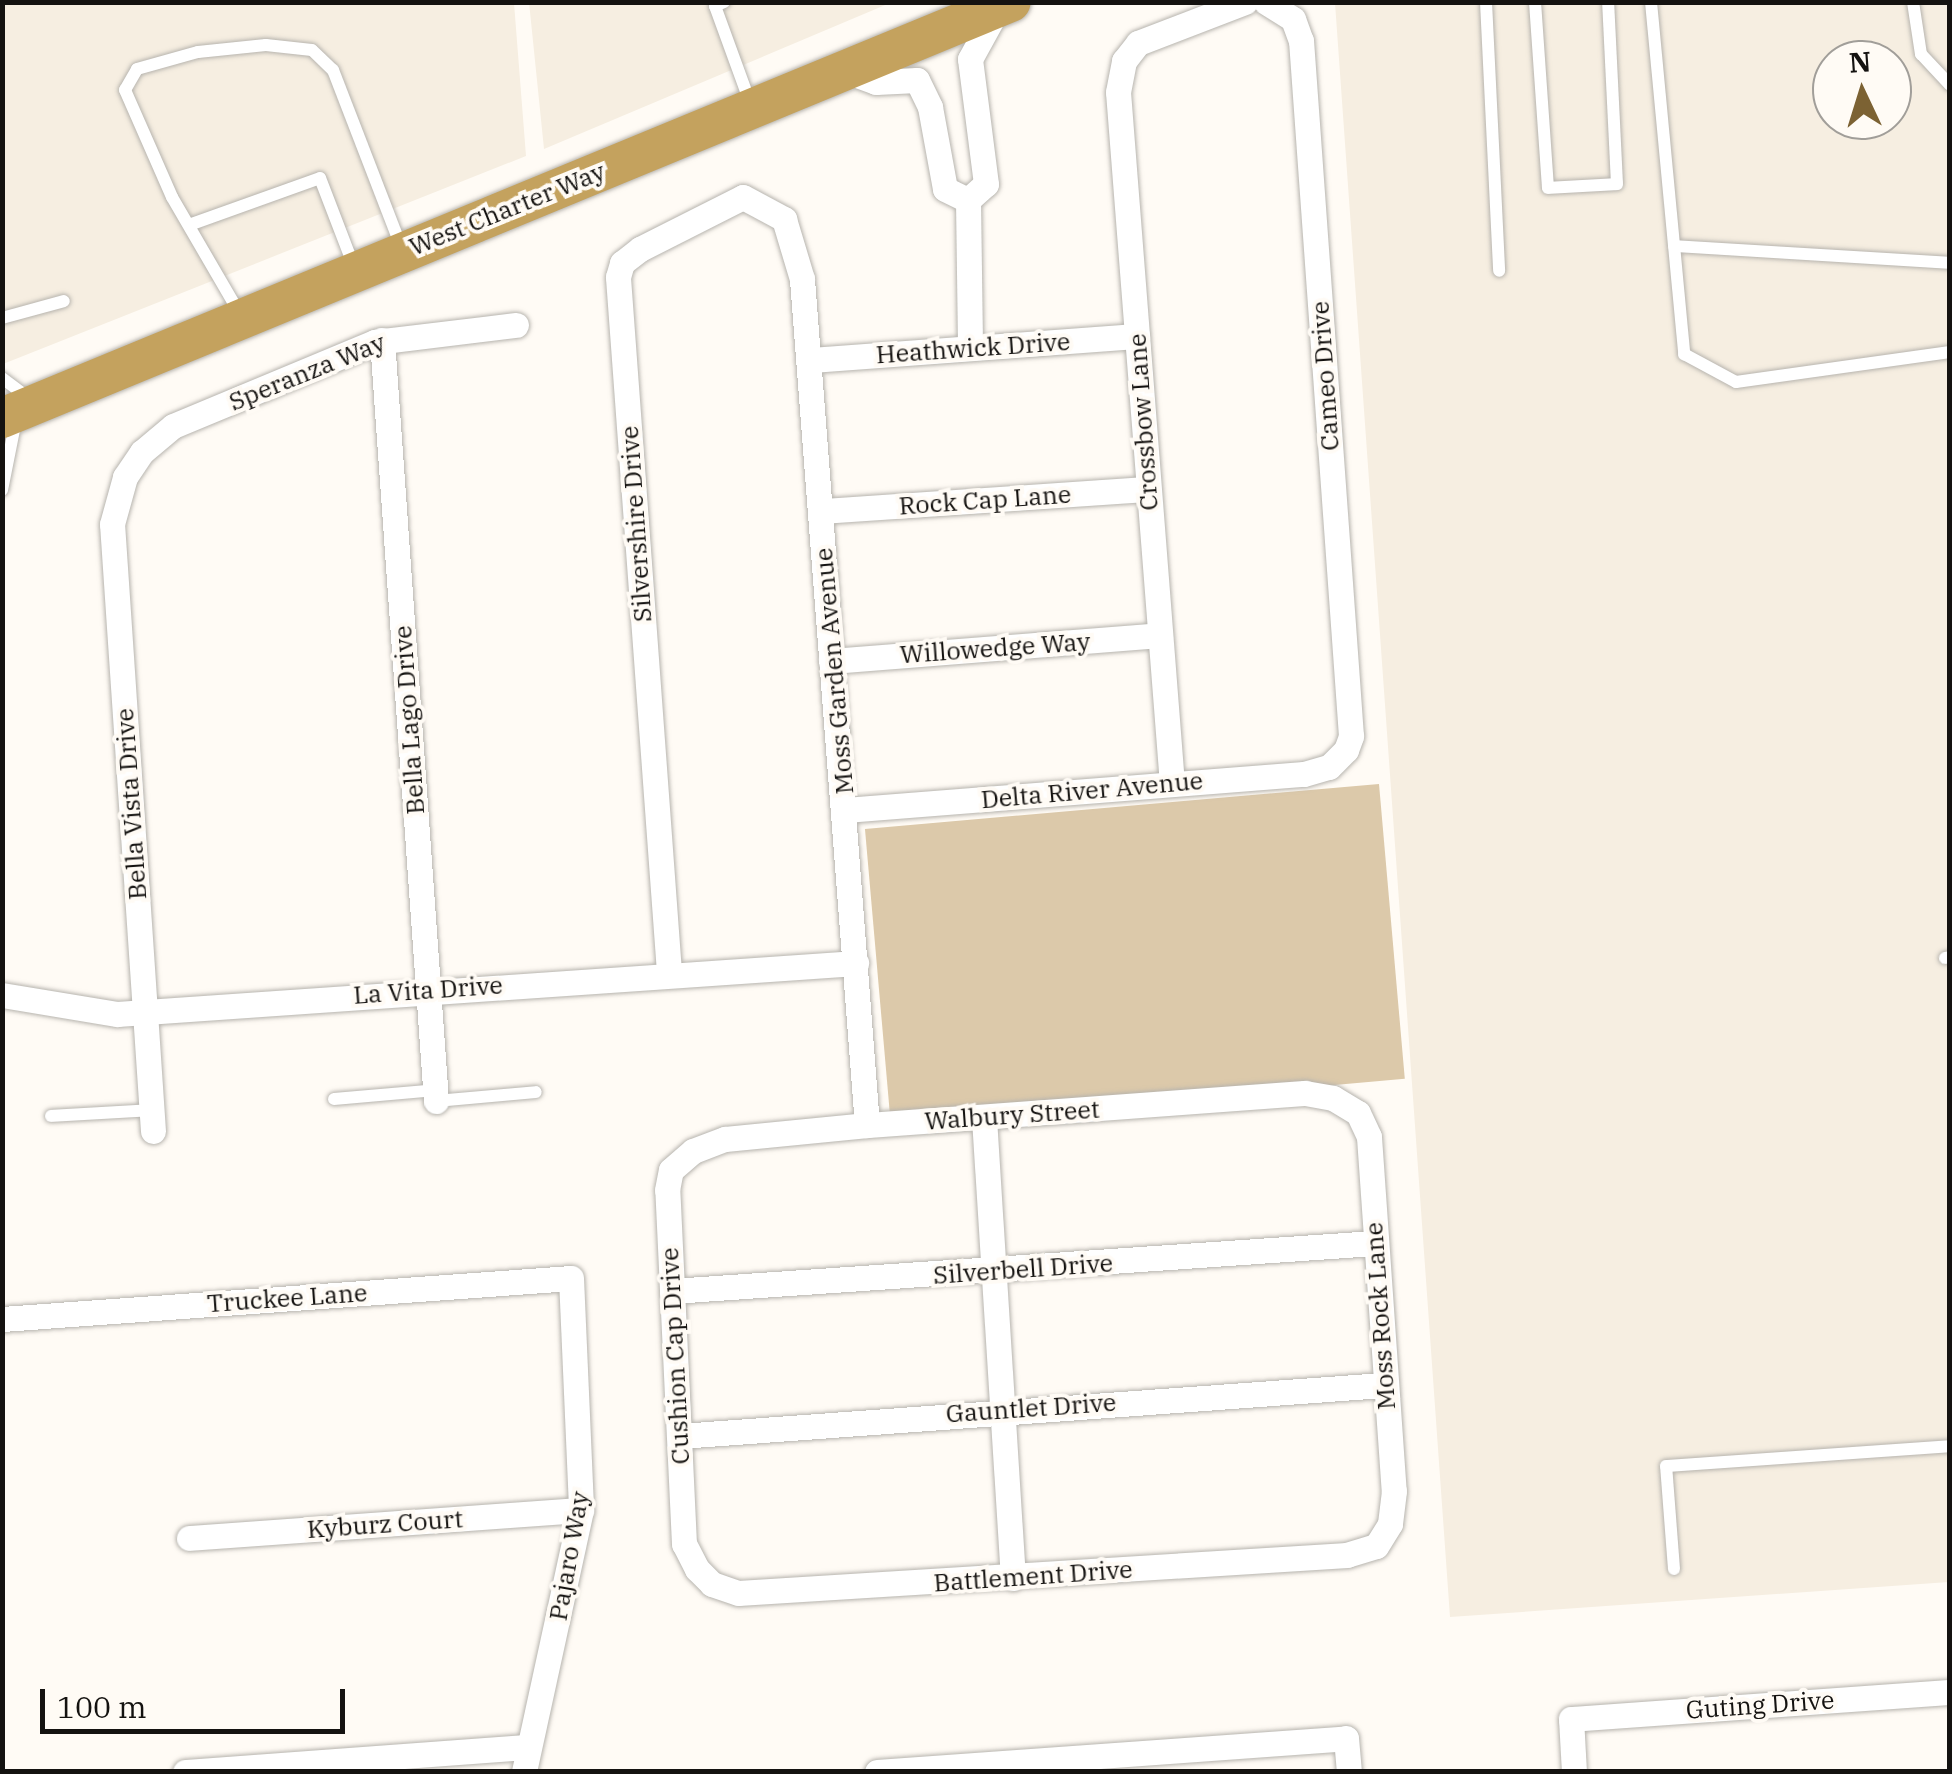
<!DOCTYPE html>
<html>
<head>
<meta charset="utf-8">
<style>
  body { margin:0 }
  #map { position:relative; width:1952px; height:1774px; overflow:hidden; background:#fffbf5; font-family:"IBM Plex Serif",serif }
  div>[style] { position:absolute }
  .built>* { inset:0; background:#f6eee1 }
  .green>* { inset:0; background:#dcc9aa; transform-origin:0 0 }
  .roads { filter:drop-shadow(0 0 2px #b7b4ae) drop-shadow(0 0 2px #b7b4ae) }
  .service>* { height:12px; margin:-6px; padding:0 6px; transform-origin:6px; border-radius:6px; background:#fff }
  .minor>* { height:25px; margin:-12.5px; padding:0 12.5px; transform-origin:12.5px; border-radius:12.5px; background:#fff }
  .trunk>* { height:40px; margin:-20px; padding:0 20px; transform-origin:20px; border-radius:20px; background:#c4a25e }
  span { translate:-50% -50%; white-space:nowrap; text-align:center; line-height:1.15; -webkit-text-stroke:8px #fffbf5; paint-order:stroke }
  .street-label { font-size:25px; color:#141210 }
  .frame { position:absolute; inset:0; border:5px solid #141210; pointer-events:none }
  .north { position:absolute; left:1812px; top:40px; width:100px; height:100px; box-sizing:border-box; background:#fffbf5; border:2px solid #a19e99; border-radius:50%; rotate:356deg; font-size:28px; font-weight:700; line-height:40px; text-align:center; color:#141210 }
  .north::after { content:''; display:block; margin:auto; width:35px; height:45px; background:#7c6233; clip-path:polygon(50% 0,100% 100%,50% 72%,0 100%) }
  .scale { position:absolute; left:40px; top:1689px; width:305px; height:45px; box-sizing:border-box; border:5px solid #141210; border-top:0; padding-left:12px; font-size:30px; line-height:35px; white-space:nowrap; color:#141210; -webkit-text-stroke:8px #fffbf5; paint-order:stroke }
</style>
</head>
<body>
<div id="map">
  <div class="built">
    <i style="clip-path:polygon(529px 2px,890px 3px,544px 149px)"></i>
    <i style="clip-path:polygon(3px 3px,514px 3px,526px 156px,3px 364px)"></i>
    <i style="clip-path:polygon(evenodd,1335px 3px,1949px 3px,1949px 1582px,1450px 1617px,1335px 3px,1832px 60px,1892px 60px,1892px 120px,1832px 120px,1832px 60px)"></i>
  </div>
  <div class="green">
    <i style="left:1379px;top:784px;width:296px;height:516px;rotate:85deg"></i>
  </div>
  <div class="roads">
    <div class="service">
      <i style="left:724px;top:2px;width:10px;rotate:156deg"></i>
      <i style="left:715px;top:6px;width:102px;rotate:70deg"></i>
      <i style="left:1486px;top:2px;width:269px;rotate:87.2deg"></i>
      <i style="left:1535px;top:2px;width:186px;rotate:86deg"></i>
      <i style="left:1548px;top:188px;width:69px;rotate:-3.3deg"></i>
      <i style="left:1617px;top:184px;width:182px;rotate:-92.8deg"></i>
      <i style="left:1651px;top:2px;width:354px;rotate:84.6deg"></i>
      <i style="left:1684px;top:354px;width:59px;rotate:28.3deg"></i>
      <i style="left:1736px;top:382px;width:216px;rotate:-8deg"></i>
      <i style="left:1913px;top:2px;width:53px;rotate:81.3deg"></i>
      <i style="left:1921px;top:54px;width:42px;rotate:46.9deg"></i>
      <i style="left:189px;top:225px;width:139px;rotate:-19.7deg"></i>
      <i style="left:320px;top:178px;width:97px;rotate:69deg"></i>
      <i style="left:1674px;top:246px;width:277px;rotate:3.5deg"></i>
      <i style="left:240px;top:314px;width:135px;rotate:-120.2deg"></i>
      <i style="left:172px;top:197px;width:117px;rotate:-113.7deg"></i>
      <i style="left:125px;top:90px;width:24px;rotate:-60deg"></i>
      <i style="left:137px;top:69px;width:63px;rotate:-15.6deg"></i>
      <i style="left:198px;top:52px;width:68px;rotate:-5.9deg"></i>
      <i style="left:266px;top:45px;width:46px;rotate:6.2deg"></i>
      <i style="left:312px;top:50px;width:29px;rotate:44deg"></i>
      <i style="left:333px;top:70px;width:192px;rotate:68.9deg"></i>
      <i style="left:2px;top:318px;width:64px;rotate:-15.3deg"></i>
      <i style="left:2px;top:378px;width:35px;rotate:37deg"></i>
      <i style="left:2px;top:490px;width:71px;rotate:-78.7deg"></i>
      <i style="left:1945px;top:958px;width:5px;rotate:-11deg"></i>
      <i style="left:334px;top:1099px;width:102px;rotate:-5deg"></i>
      <i style="left:436px;top:1101px;width:100px;rotate:-5.1deg"></i>
      <i style="left:51px;top:1116px;width:101px;rotate:-3.4deg"></i>
      <i style="left:1674px;top:1569px;width:103px;rotate:-94.4deg"></i>
      <i style="left:1666px;top:1466px;width:285px;rotate:-4deg"></i>
    </div>
    <div class="minor">
      <i style="left:846px;top:71px;width:32px;rotate:20deg"></i>
      <i style="left:876px;top:82px;width:41px;rotate:-2.8deg"></i>
      <i style="left:917px;top:80px;width:30px;rotate:64deg"></i>
      <i style="left:930px;top:107px;width:83px;rotate:79.6deg"></i>
      <i style="left:945px;top:189px;width:25px;rotate:26deg"></i>
      <i style="left:968px;top:200px;width:24px;rotate:-42deg"></i>
      <i style="left:986px;top:184px;width:126px;rotate:-97.3deg"></i>
      <i style="left:970px;top:59px;width:58px;rotate:-61.2deg"></i>
      <i style="left:968px;top:200px;width:148px;rotate:89.2deg"></i>
      <i style="left:382px;top:340px;width:763px;rotate:85.94deg"></i>
      <i style="left:810px;top:360px;width:328px;rotate:-4.2deg"></i>
      <i style="left:822px;top:511px;width:327px;rotate:-3.9deg"></i>
      <i style="left:831px;top:661px;width:330px;rotate:-4.5deg"></i>
      <i style="left:1172px;top:784px;width:694px;rotate:-94.46deg"></i>
      <i style="left:1118px;top:92px;width:32px;rotate:-79deg"></i>
      <i style="left:1124px;top:61px;width:23px;rotate:-52deg"></i>
      <i style="left:1138px;top:43px;width:115px;rotate:-21deg"></i>
      <i style="left:845px;top:810px;width:460px;rotate:-4.5deg"></i>
      <i style="left:1304px;top:774px;width:26px;rotate:-16deg"></i>
      <i style="left:1329px;top:767px;width:24px;rotate:-45deg"></i>
      <i style="left:1346px;top:750px;width:15px;rotate:-70deg"></i>
      <i style="left:1351px;top:736px;width:697px;rotate:-94.11deg"></i>
      <i style="left:1301px;top:41px;width:23px;rotate:-110deg"></i>
      <i style="left:1293px;top:19px;width:32px;rotate:-148deg"></i>
      <i style="left:669px;top:972px;width:697px;rotate:-94.2deg"></i>
      <i style="left:618px;top:277px;width:15px;rotate:-74deg"></i>
      <i style="left:622px;top:263px;width:23px;rotate:-38deg"></i>
      <i style="left:640px;top:249px;width:115px;rotate:-26.8deg"></i>
      <i style="left:743px;top:197px;width:47px;rotate:28.2deg"></i>
      <i style="left:784px;top:219px;width:63px;rotate:73.3deg"></i>
      <i style="left:802px;top:279px;width:848px;rotate:85.61deg"></i>
      <i style="left:2px;top:995px;width:117px;rotate:9.4deg"></i>
      <i style="left:117px;top:1014px;width:741px;rotate:-3.95deg"></i>
      <i style="left:1305px;top:1093px;width:28px;rotate:10deg"></i>
      <i style="left:1333px;top:1098px;width:29px;rotate:31deg"></i>
      <i style="left:1358px;top:1113px;width:26px;rotate:65deg"></i>
      <i style="left:1369px;top:1137px;width:355px;rotate:86deg"></i>
      <i style="left:1394px;top:1491px;width:33px;rotate:97deg"></i>
      <i style="left:1390px;top:1524px;width:26px;rotate:122deg"></i>
      <i style="left:1376px;top:1546px;width:30px;rotate:163deg"></i>
      <i style="left:1347px;top:1555px;width:610px;rotate:176.43deg"></i>
      <i style="left:738px;top:1593px;width:28px;rotate:-161deg"></i>
      <i style="left:712px;top:1584px;width:21px;rotate:-135deg"></i>
      <i style="left:697px;top:1569px;width:28px;rotate:-117deg"></i>
      <i style="left:684px;top:1544px;width:354px;rotate:-92.7deg"></i>
      <i style="left:667px;top:1190px;width:20px;rotate:-79deg"></i>
      <i style="left:671px;top:1170px;width:29px;rotate:-41deg"></i>
      <i style="left:693px;top:1151px;width:34px;rotate:-21deg"></i>
      <i style="left:725px;top:1139px;width:143px;rotate:-5.6deg"></i>
      <i style="left:867px;top:1125px;width:439px;rotate:-4.2deg"></i>
      <i style="left:984px;top:1118px;width:461px;rotate:86.4deg"></i>
      <i style="left:153px;top:1131px;width:608px;rotate:-93.86deg"></i>
      <i style="left:112px;top:524px;width:49px;rotate:-74.5deg"></i>
      <i style="left:125px;top:477px;width:30px;rotate:-56deg"></i>
      <i style="left:142px;top:452px;width:40px;rotate:-40deg"></i>
      <i style="left:173px;top:426px;width:219px;rotate:-22.6deg"></i>
      <i style="left:375px;top:342px;width:142px;rotate:-6.9deg"></i>
      <i style="left:672px;top:1291px;width:704px;rotate:-3.91deg"></i>
      <i style="left:2px;top:1319px;width:570px;rotate:-4.12deg"></i>
      <i style="left:571px;top:1278px;width:232px;rotate:87.5deg"></i>
      <i style="left:581px;top:1510px;width:268px;rotate:102.3deg"></i>
      <i style="left:680px;top:1436px;width:705px;rotate:-4.15deg"></i>
      <i style="left:189px;top:1538px;width:393px;rotate:-4.1deg"></i>
      <i style="left:185px;top:1772px;width:343px;rotate:-4.2deg"></i>
      <i style="left:877px;top:1772px;width:470px;rotate:-4.1deg"></i>
      <i style="left:1346px;top:1738px;width:34px;rotate:85deg"></i>
      <i style="left:1574px;top:1772px;width:53px;rotate:-93.2deg"></i>
      <i style="left:1571px;top:1719px;width:380px;rotate:-4.1deg"></i>
    </div>
    <div class="trunk">
      <i style="left:2px;top:418px;width:1091px;rotate:-22.41deg"></i>
    </div>
  </div>
  <div class="street-label">
    <span style="left:507px;top:209px;rotate:-22deg">West Charter Way</span>
    <span style="left:973px;top:348px;rotate:-4deg">Heathwick Drive</span>
    <span style="left:307px;top:372px;rotate:-22deg">Speranza Way</span>
    <span style="left:1325px;top:376px;rotate:-94deg">Cameo Drive</span>
    <span style="left:1143px;top:422px;rotate:-94deg">Crossbow Lane</span>
    <span style="left:985px;top:500px;rotate:-4deg">Rock Cap Lane</span>
    <span style="left:636px;top:524px;rotate:-94deg">Silvershire Drive</span>
    <span style="left:995px;top:648px;rotate:-4deg">Willowedge Way</span>
    <span style="left:834px;top:671px;rotate:-95deg">Moss Garden Avenue</span>
    <span style="left:409px;top:720px;rotate:-94deg">Bella Lago Drive</span>
    <span style="left:1092px;top:790px;rotate:-5deg">Delta River Avenue</span>
    <span style="left:131px;top:804px;rotate:-94deg">Bella Vista Drive</span>
    <span style="left:428px;top:990px;rotate:-4deg">La Vita Drive</span>
    <span style="left:1012px;top:1115px;rotate:-4deg">Walbury Street</span>
    <span style="left:1023px;top:1269px;rotate:-4deg">Silverbell Drive</span>
    <span style="left:287px;top:1298px;rotate:-4deg">Truckee Lane</span>
    <span style="left:1380px;top:1316px;rotate:-94deg">Moss Rock Lane</span>
    <span style="left:675px;top:1356px;rotate:-93deg">Cushion Cap Drive</span>
    <span style="left:1031px;top:1408px;rotate:-4deg">Gauntlet Drive</span>
    <span style="left:385px;top:1524px;rotate:-4deg">Kyburz Court</span>
    <span style="left:569px;top:1556px;rotate:-80deg">Pajaro Way</span>
    <span style="left:1033px;top:1576px;rotate:-4deg">Battlement Drive</span>
    <span style="left:1760px;top:1705px;rotate:-4deg">Guting Drive</span>
  </div>
  <div class="frame"></div>
  <div class="north">N</div>
  <div class="scale">100 m</div>
</div>
</body>
</html>
